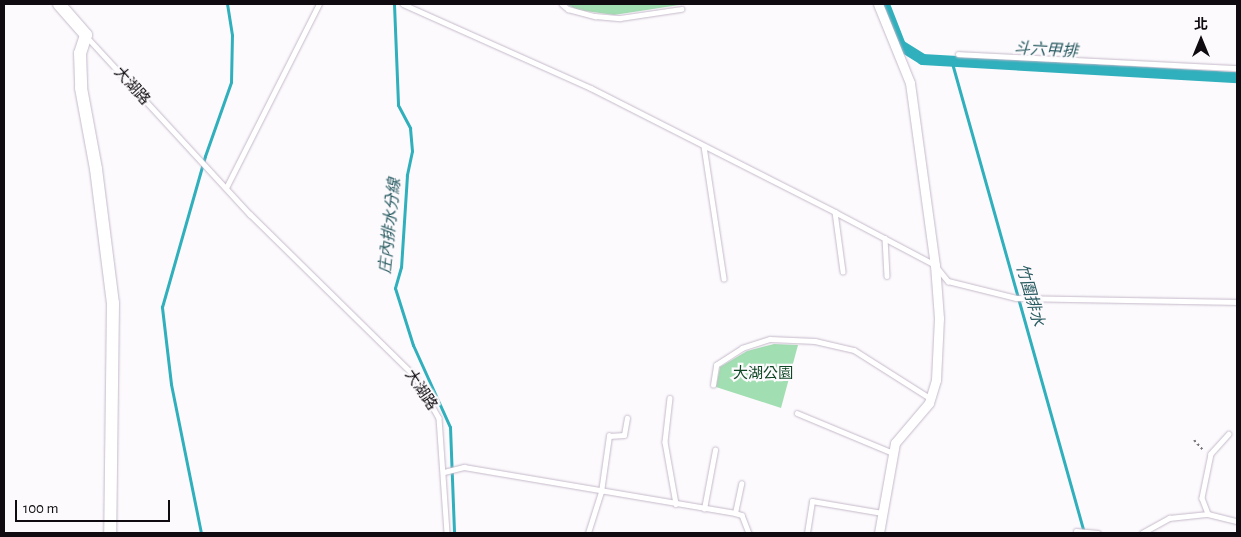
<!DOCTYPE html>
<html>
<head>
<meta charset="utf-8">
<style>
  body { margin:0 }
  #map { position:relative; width:1241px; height:537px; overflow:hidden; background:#fcfafd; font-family:"Alegreya Sans","Noto Sans TC",sans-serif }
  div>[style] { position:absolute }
  .green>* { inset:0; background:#a1deb1 }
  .stream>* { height:3px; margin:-1.5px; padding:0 1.5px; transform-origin:1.5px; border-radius:1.5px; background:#30afbc }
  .canal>* { height:11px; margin:-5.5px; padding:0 5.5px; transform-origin:5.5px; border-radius:5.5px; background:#30afbc }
  .path>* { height:2px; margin-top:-1px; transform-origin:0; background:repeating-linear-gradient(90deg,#7a777b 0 2.5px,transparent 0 5px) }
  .roads { filter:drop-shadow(0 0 1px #c5b9ca) drop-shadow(0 0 1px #c5b9ca) }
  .lane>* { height:4.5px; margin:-2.25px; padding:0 2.25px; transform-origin:2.25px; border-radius:2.25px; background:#fff }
  .street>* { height:9px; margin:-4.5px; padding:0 4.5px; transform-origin:4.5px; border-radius:4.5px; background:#fff }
  .secondary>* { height:12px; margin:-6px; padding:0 6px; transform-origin:6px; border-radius:6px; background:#fff }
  span { translate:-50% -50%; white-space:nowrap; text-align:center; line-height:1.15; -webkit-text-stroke:4.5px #fcfafd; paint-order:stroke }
  .street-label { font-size:15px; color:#0f0b10 }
  .park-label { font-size:15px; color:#0f4724 }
  .water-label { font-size:16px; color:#285b61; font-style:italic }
  .frame { position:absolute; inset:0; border:5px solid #0f0b10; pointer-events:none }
  .north { position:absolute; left:1176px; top:15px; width:50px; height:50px; -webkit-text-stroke:4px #fcfafd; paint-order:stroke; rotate:0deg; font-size:14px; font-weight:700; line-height:20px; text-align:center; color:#0f0b10 }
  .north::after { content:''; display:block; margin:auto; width:18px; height:22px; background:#0f0b10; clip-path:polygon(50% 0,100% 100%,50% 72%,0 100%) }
  .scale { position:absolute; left:15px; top:500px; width:155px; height:22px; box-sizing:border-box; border:2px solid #0f0b10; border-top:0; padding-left:6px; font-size:15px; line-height:18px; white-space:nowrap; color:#0f0b10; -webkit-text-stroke:4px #fcfafd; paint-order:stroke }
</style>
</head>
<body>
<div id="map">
  <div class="green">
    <i style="clip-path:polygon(566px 4px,678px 4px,679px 5px,614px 15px,578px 10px)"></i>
    <i style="clip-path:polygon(774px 344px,798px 345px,781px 408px,716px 387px,720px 367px,747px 351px)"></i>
  </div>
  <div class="stream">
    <i style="left:394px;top:4px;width:101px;rotate:87.7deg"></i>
    <i style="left:398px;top:105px;width:26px;rotate:62deg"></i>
    <i style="left:410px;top:128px;width:23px;rotate:85deg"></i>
    <i style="left:412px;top:151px;width:25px;rotate:102deg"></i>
    <i style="left:407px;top:175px;width:92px;rotate:93.7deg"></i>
    <i style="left:401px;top:267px;width:22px;rotate:106deg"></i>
    <i style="left:395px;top:288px;width:60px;rotate:72.5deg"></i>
    <i style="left:413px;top:345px;width:90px;rotate:65.7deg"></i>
    <i style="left:450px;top:427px;width:106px;rotate:87.8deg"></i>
    <i style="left:952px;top:63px;width:488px;rotate:74.3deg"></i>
    <i style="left:201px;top:533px;width:152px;rotate:-101.4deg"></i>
    <i style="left:171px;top:384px;width:78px;rotate:-96.7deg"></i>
    <i style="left:162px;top:307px;width:157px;rotate:-74.1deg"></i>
    <i style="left:205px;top:156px;width:78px;rotate:-70.6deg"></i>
    <i style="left:231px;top:82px;width:47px;rotate:-88.8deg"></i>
    <i style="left:232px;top:35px;width:31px;rotate:-99deg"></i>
  </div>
  <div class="canal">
    <i style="left:884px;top:4px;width:44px;rotate:68.7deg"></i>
    <i style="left:900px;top:45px;width:26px;rotate:32deg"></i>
    <i style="left:922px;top:59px;width:316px;rotate:3.3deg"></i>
  </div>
  <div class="path">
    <i style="left:1194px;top:440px;width:15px;rotate:48deg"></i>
  </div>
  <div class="roads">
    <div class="lane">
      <i style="left:403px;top:4px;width:206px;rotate:24.1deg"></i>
      <i style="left:591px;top:88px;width:274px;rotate:26.9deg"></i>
      <i style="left:835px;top:212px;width:113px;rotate:27.9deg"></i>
      <i style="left:935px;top:265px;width:21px;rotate:51deg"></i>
      <i style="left:948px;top:281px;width:70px;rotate:14deg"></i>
      <i style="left:1016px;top:298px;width:221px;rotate:1deg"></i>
      <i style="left:562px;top:4px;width:8px;rotate:40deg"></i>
      <i style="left:568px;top:9px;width:28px;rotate:15deg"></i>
      <i style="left:595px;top:16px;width:25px;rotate:5deg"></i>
      <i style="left:620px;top:18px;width:62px;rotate:-8.4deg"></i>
      <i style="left:87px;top:37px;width:241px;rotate:47.4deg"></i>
      <i style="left:250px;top:214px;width:231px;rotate:44.5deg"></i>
      <i style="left:415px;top:376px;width:48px;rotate:60.3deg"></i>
      <i style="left:439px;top:418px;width:115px;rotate:86deg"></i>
      <i style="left:958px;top:54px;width:279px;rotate:2.9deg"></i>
      <i style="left:704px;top:146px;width:134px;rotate:81.4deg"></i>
      <i style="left:226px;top:188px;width:206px;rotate:-63.2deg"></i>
      <i style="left:835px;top:212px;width:60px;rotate:82.3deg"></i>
      <i style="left:885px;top:238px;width:38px;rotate:87deg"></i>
      <i style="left:713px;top:385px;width:20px;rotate:-81deg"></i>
      <i style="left:716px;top:365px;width:31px;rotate:-33deg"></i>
      <i style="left:742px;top:348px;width:29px;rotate:-18deg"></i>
      <i style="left:770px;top:339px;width:45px;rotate:2.5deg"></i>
      <i style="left:815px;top:341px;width:40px;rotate:13deg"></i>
      <i style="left:854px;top:350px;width:90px;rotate:32.3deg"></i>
      <i style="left:670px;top:398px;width:44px;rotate:96.5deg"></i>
      <i style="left:665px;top:442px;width:63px;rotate:79.9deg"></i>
      <i style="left:797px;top:413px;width:104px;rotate:22.6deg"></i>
      <i style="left:1229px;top:434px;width:27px;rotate:132deg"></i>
      <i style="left:1211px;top:454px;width:45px;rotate:101.6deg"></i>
      <i style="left:1202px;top:498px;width:17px;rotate:69deg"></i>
      <i style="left:1208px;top:514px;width:30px;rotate:14deg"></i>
      <i style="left:444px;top:472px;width:21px;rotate:-14deg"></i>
      <i style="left:464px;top:467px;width:275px;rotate:9.6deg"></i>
      <i style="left:735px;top:513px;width:7px;rotate:16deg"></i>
      <i style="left:742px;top:515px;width:19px;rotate:69deg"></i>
      <i style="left:704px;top:509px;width:60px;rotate:-79.4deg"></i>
      <i style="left:735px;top:513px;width:30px;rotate:-78deg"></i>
      <i style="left:1076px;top:531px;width:22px;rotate:5deg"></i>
      <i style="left:588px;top:533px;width:43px;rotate:-72.4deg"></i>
      <i style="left:601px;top:492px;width:57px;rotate:-81.9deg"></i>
      <i style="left:609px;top:436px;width:15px;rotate:-4deg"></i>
      <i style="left:624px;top:435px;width:17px;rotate:-80deg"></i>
      <i style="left:807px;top:533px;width:32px;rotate:-81deg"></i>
      <i style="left:812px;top:501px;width:71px;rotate:9.7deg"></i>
      <i style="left:1142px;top:533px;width:31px;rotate:-29deg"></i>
      <i style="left:1169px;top:518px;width:39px;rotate:-6deg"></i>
    </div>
    <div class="street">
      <i style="left:878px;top:4px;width:85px;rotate:67.9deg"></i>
      <i style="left:910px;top:83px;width:184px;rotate:82.2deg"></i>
      <i style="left:935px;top:265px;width:53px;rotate:85.7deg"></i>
      <i style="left:939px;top:318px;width:62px;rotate:92.8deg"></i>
      <i style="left:936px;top:380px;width:24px;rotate:107deg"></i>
      <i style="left:929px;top:403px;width:52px;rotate:130.4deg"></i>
      <i style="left:895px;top:443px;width:91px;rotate:100.1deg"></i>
    </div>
    <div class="secondary">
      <i style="left:59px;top:4px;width:41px;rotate:48.9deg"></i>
      <i style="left:86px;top:35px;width:19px;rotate:108deg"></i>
      <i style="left:80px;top:53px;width:35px;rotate:88deg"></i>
      <i style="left:81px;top:88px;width:82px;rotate:79.5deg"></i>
      <i style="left:96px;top:169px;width:135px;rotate:82.8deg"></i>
      <i style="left:113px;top:303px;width:230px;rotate:90.7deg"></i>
    </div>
  </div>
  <div class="street-label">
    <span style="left:132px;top:86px;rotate:48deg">大湖路</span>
    <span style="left:421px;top:390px;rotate:56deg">大湖路</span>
  </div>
  <div class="park-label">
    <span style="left:763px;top:374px">大湖公園</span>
  </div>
  <div class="water-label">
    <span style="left:1046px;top:50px;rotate:3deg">斗六甲排</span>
    <span style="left:390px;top:226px;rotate:-84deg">庄內排水分線</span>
    <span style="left:1030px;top:295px;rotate:74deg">竹圍排水</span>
  </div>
  <div class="frame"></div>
  <div class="north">北</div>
  <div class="scale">100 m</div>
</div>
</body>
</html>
